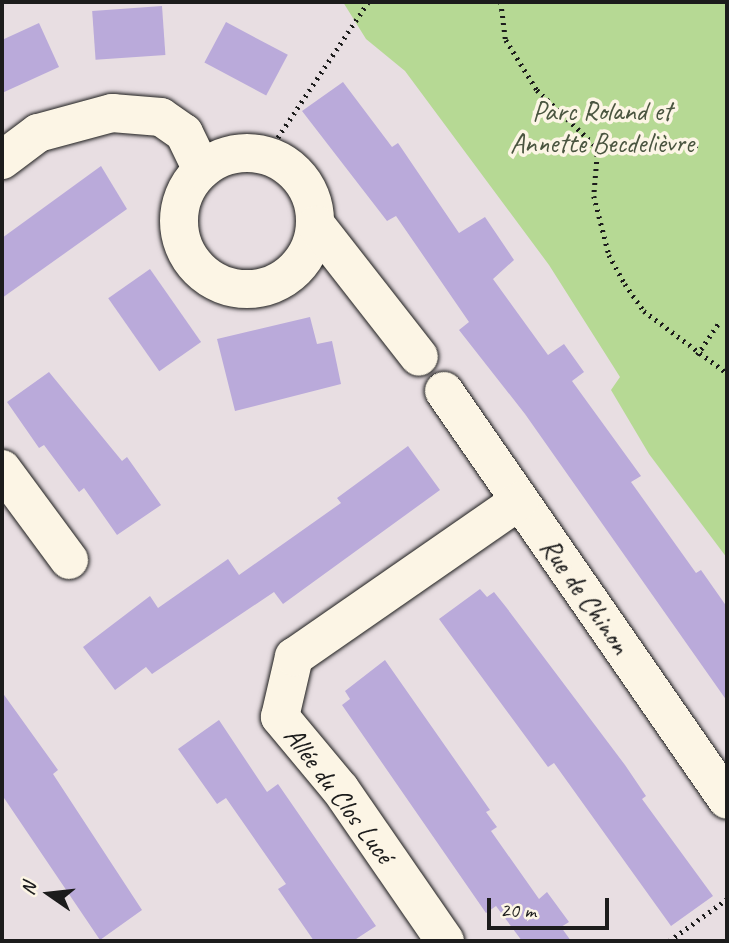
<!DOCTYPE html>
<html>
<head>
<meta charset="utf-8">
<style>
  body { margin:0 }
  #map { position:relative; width:729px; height:943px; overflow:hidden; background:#e8dee2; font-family:Caveat,sans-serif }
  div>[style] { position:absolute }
  .green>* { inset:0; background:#b6d994 }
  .building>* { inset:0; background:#baaada; transform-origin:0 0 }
  .path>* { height:4.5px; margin-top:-2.25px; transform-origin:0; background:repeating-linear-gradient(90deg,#1c1c1c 0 2px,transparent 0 7px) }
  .roads { filter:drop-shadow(0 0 2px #1c1c1c) drop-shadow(0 0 2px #1c1c1c) }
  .minor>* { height:38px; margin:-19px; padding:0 19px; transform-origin:19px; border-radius:19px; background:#fcf5e5 }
  .minor>.ring { margin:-19px; padding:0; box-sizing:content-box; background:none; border:38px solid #fcf5e5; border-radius:50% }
  span { translate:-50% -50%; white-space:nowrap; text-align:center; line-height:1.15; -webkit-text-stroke:7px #fcf5e5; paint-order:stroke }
  .park-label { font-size:28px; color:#4a5540 }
  .street-label { font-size:28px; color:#1c1c1c }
  .frame { position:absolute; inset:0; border:4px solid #1c1c1c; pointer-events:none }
  .north { position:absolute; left:14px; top:859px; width:70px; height:70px; -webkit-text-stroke:5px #fcf5e5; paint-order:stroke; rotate:284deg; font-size:19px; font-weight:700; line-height:28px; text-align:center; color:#1c1c1c }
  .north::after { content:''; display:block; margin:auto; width:24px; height:32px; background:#1c1c1c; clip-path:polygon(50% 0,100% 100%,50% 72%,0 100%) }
  .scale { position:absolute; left:487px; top:898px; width:122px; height:32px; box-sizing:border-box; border:4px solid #1c1c1c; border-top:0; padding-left:9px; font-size:21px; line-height:24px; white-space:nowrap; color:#1c1c1c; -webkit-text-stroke:5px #fcf5e5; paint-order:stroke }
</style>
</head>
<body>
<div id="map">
  <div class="green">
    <i style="clip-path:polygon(343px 2px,727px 2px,727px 558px,649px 454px,611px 390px,620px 377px,549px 265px,405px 71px,366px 39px)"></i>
  </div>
  <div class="building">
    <i style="left:162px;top:6px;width:49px;height:70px;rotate:86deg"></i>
    <i style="left:226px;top:22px;width:70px;height:46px;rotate:28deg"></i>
    <i style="clip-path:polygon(39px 23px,59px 67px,2px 93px,2px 40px)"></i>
    <i style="clip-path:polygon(343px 82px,392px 147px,398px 143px,459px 233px,485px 217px,514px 260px,493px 279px,548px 355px,564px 344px,584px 372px,572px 381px,641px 476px,631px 482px,696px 573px,701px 570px,727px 607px,727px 701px,525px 414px,459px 330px,469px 322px,396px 216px,387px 221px,302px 111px)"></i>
    <i style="clip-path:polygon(101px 166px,127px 209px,2px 298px,2px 238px)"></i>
    <i style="left:150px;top:269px;width:89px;height:51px;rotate:55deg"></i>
    <i style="clip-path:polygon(310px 317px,317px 344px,332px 341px,341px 384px,235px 411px,217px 339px)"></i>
    <i style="clip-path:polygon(49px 372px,122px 461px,127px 457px,161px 505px,117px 535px,84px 488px,79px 492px,44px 445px,39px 448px,7px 402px)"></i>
    <i style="clip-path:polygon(408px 446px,440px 490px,283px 604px,274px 592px,152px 674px,146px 667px,115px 690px,83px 647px,150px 596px,158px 608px,228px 559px,239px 575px,341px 503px,337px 498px)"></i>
    <i style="clip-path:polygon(480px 589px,487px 597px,494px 592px,506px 607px,625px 765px,646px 796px,642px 799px,713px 896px,671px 926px,554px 763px,548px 767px,439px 619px)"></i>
    <i style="clip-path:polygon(385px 660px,490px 810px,486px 812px,497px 827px,491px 831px,539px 899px,547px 892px,569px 922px,561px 927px,571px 941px,522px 941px,496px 906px,486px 913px,342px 705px,350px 699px,345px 691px)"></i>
    <i style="clip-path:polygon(2px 692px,58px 770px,53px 774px,142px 910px,100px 940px,2px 795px)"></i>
    <i style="clip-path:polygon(219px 720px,267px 792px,278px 784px,376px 926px,353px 941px,314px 941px,278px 889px,286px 884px,226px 798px,217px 804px,178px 749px)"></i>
  </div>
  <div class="path">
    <i style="left:501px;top:2px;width:38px;rotate:83deg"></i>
    <i style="left:506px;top:40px;width:59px;rotate:58.2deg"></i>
    <i style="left:537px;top:90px;width:84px;rotate:43.6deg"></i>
    <i style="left:598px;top:148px;width:48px;rotate:94.8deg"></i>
    <i style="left:594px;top:196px;width:61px;rotate:75.7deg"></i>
    <i style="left:609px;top:255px;width:33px;rotate:61deg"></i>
    <i style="left:625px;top:284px;width:33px;rotate:55deg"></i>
    <i style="left:644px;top:311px;width:104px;rotate:36.8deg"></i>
    <i style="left:598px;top:148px;width:103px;rotate:-1.7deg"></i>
    <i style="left:266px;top:155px;width:184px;rotate:-56.3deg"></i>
    <i style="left:697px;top:355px;width:41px;rotate:-55.9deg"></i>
    <i style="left:669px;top:941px;width:72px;rotate:-35.9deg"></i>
  </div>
  <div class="roads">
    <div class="minor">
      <i class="ring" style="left:179px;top:153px;width:98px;height:98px"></i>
      <i style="left:2px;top:160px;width:45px;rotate:-36.9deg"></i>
      <i style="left:38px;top:133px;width:77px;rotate:-15.1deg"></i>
      <i style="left:112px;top:113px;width:49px;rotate:4.7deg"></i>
      <i style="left:161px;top:117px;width:28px;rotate:35deg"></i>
      <i style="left:184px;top:133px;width:41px;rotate:64.1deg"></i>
      <i style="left:316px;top:225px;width:167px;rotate:52deg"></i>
      <i style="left:444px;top:391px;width:497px;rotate:55.3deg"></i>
      <i style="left:2px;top:469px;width:113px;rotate:53.6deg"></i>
      <i style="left:445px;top:941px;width:185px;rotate:-124.6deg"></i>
      <i style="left:340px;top:789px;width:94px;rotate:-129.8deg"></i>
      <i style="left:280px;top:717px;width:62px;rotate:-76.9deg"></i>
      <i style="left:294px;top:657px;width:274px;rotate:-34.7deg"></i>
    </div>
  </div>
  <div class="park-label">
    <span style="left:602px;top:127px">Parc Roland et<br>Annette Becdelièvre</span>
  </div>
  <div class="street-label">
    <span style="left:585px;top:596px;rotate:55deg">Rue de Chinon</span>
    <span style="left:339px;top:795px;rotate:53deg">Allée du Clos Lucé</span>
  </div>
  <div class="frame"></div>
  <div class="north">N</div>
  <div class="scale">20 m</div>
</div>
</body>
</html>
